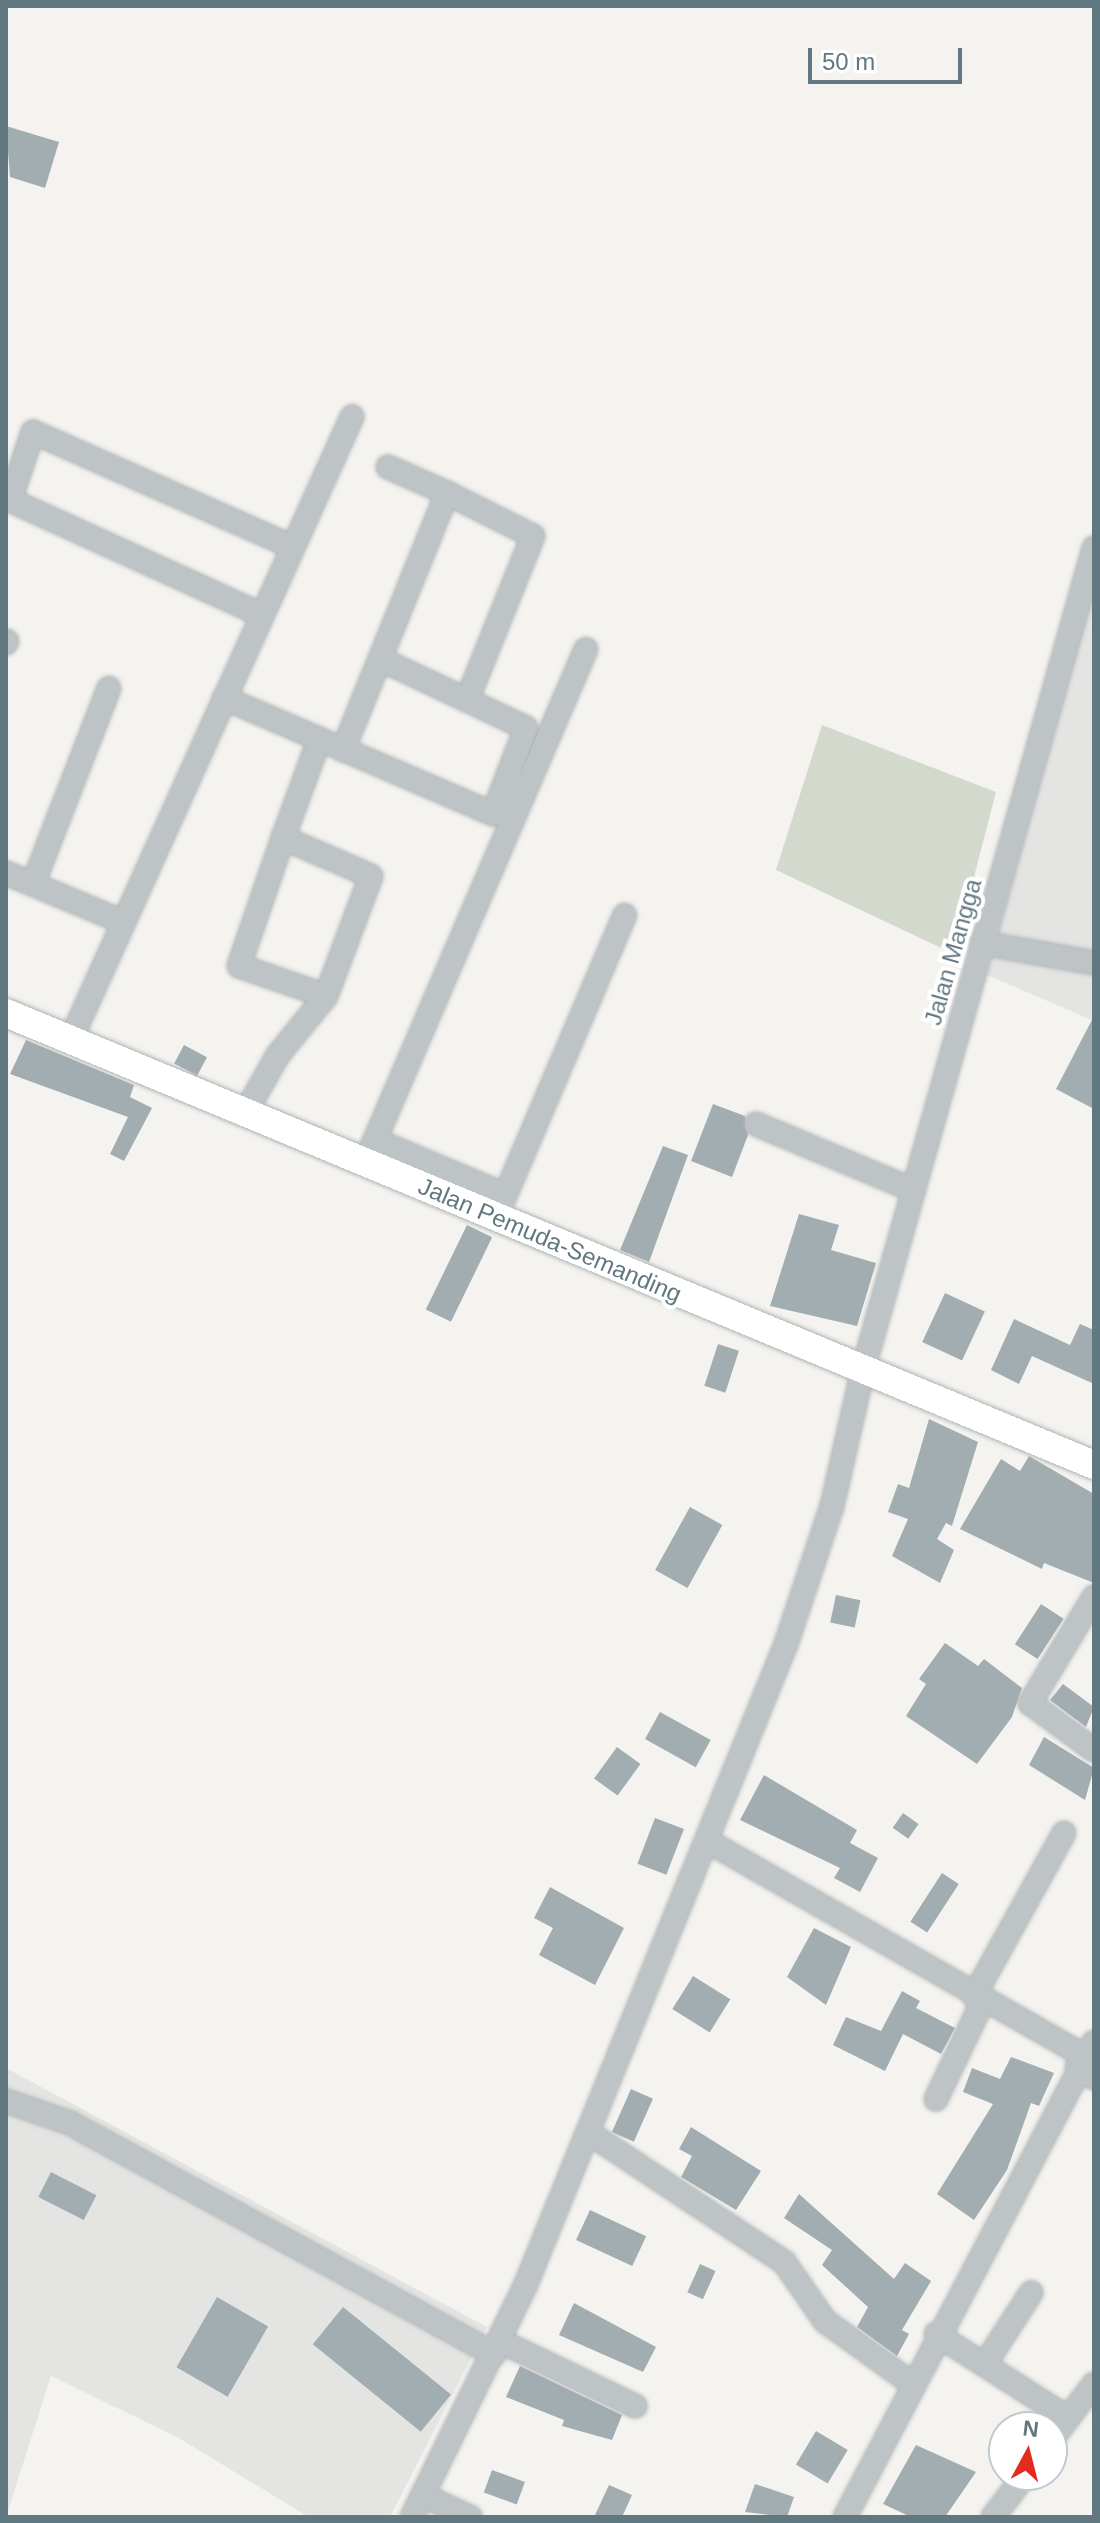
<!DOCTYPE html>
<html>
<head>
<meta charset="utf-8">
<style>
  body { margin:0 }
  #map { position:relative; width:1100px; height:2523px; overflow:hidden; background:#f4f3ef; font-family:Arial,sans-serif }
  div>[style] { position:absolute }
  .built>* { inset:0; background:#e4e5e3 }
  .green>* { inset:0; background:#d4d9ce }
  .building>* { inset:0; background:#a2adb1; transform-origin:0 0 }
  .roads { filter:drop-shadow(0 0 2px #afb5b8) drop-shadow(0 0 2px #afb5b8) }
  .minor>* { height:22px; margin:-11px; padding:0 11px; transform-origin:11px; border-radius:11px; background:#bec3c5 }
  .major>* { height:28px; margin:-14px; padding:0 14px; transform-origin:14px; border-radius:14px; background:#fff }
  span { translate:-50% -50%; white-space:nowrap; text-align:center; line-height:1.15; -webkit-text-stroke:8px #fff; paint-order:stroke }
  .street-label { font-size:24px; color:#627881 }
  .frame { position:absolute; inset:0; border:8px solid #627881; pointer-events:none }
  .north { position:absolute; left:988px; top:2411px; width:80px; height:80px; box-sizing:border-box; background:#fff; border:2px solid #c0c9cd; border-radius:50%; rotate:7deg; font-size:22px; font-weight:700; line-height:32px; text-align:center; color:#627881 }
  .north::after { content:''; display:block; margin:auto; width:28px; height:36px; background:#e32c20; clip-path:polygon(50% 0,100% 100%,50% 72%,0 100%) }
  .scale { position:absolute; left:808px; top:48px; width:154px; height:36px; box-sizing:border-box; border:4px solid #627881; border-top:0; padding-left:10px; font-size:24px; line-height:28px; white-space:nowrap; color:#627881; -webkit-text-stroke:6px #fff; paint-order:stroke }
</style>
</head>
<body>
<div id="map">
  <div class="built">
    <i style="clip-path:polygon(1094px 587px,1094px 1021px,987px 975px)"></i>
    <i style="clip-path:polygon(6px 2068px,487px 2327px,390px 2517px,309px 2517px,177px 2437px,51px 2376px,6px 2517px)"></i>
  </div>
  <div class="green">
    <i style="clip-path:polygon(822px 725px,996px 792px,954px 954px,776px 870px)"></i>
  </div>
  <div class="building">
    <i style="clip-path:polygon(6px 126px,59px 142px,45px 188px,10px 177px)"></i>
    <i style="clip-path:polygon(1094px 1016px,1094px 1109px,1056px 1089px)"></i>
    <i style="clip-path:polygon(26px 1040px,134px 1085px,130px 1097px,152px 1108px,124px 1161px,110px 1154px,128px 1117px,10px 1074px)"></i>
    <i style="left:184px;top:1045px;width:26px;height:21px;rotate:28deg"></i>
    <i style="clip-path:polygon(713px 1104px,745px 1116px,748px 1135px,732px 1177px,691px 1161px)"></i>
    <i style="clip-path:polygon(663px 1146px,688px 1155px,649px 1262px,620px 1250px)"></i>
    <i style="clip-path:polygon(799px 1214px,839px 1225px,831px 1250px,876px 1263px,857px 1326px,770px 1306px)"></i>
    <i style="left:467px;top:1225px;width:28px;height:94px;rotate:26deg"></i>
    <i style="left:945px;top:1293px;width:44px;height:54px;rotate:25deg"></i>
    <i style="clip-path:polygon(1014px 1319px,1070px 1345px,1080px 1324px,1094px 1330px,1094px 1384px,1032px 1356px,1019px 1384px,991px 1370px)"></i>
    <i style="left:718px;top:1344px;width:22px;height:44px;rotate:18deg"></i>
    <i style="clip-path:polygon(929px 1419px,978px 1442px,952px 1526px,946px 1523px,937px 1539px,954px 1550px,940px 1583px,892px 1556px,908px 1519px,888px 1512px,898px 1484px,909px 1488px)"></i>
    <i style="clip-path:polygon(1029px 1456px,1094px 1494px,1094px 1583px,1044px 1563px,1042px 1569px,960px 1529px,1001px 1459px,1020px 1471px)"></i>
    <i style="left:690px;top:1507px;width:37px;height:72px;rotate:29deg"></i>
    <i style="left:836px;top:1595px;width:25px;height:28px;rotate:12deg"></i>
    <i style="left:1041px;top:1604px;width:27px;height:48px;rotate:33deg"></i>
    <i style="clip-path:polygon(945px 1643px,978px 1666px,984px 1659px,1022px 1688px,1012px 1717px,977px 1764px,906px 1716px,926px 1684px,919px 1679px)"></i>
    <i style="clip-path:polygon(1063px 1684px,1094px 1707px,1086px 1727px,1050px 1700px)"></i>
    <i style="left:660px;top:1712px;width:58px;height:31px;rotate:29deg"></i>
    <i style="clip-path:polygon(1044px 1737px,1094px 1768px,1085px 1800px,1029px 1765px)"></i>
    <i style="left:617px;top:1747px;width:29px;height:39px;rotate:36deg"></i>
    <i style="clip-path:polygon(764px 1775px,857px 1830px,850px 1843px,878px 1858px,860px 1892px,834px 1878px,840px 1868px,740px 1820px)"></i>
    <i style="left:903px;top:1813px;width:19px;height:18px;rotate:35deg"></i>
    <i style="left:655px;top:1818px;width:31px;height:49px;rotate:21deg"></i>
    <i style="left:942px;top:1873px;width:20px;height:58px;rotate:33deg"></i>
    <i style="clip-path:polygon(550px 1887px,624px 1928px,595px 1985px,539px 1955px,553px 1928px,534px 1918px)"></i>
    <i style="clip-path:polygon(814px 1928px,851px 1947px,826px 2005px,787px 1977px)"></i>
    <i style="left:693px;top:1976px;width:44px;height:39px;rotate:32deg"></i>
    <i style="clip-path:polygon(902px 1991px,920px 2001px,916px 2008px,955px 2028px,941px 2054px,903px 2034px,885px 2071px,833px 2045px,846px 2017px,881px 2031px)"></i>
    <i style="clip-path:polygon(1011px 2057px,1054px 2073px,1039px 2106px,1031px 2103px,1007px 2170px,974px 2220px,937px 2194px,993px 2104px,963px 2092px,972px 2068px,1000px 2079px)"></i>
    <i style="left:631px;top:2089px;width:24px;height:47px;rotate:24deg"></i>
    <i style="clip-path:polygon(691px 2127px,761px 2171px,736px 2210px,681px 2177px,692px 2156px,679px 2149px)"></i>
    <i style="left:51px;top:2172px;width:51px;height:28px;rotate:27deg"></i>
    <i style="clip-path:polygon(799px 2194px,894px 2279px,905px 2263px,931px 2281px,902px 2330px,909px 2334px,897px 2356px,857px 2327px,868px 2307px,822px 2265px,832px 2250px,784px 2218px)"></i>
    <i style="left:590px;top:2210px;width:62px;height:33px;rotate:25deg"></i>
    <i style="left:700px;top:2264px;width:17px;height:31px;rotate:24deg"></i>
    <i style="left:217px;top:2297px;width:59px;height:81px;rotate:30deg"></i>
    <i style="clip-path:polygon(574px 2303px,656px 2347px,643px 2372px,559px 2335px)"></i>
    <i style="left:343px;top:2307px;width:139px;height:48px;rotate:39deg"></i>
    <i style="clip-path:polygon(520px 2366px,622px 2415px,612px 2440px,562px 2426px,564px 2420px,506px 2397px)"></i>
    <i style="left:816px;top:2431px;width:37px;height:39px;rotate:31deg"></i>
    <i style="clip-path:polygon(916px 2445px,976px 2472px,945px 2517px,911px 2517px,883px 2504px)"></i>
    <i style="left:492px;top:2470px;width:35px;height:24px;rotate:20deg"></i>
    <i style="clip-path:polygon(755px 2484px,794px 2497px,787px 2517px,745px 2512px)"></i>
    <i style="clip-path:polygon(609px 2485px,632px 2495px,622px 2517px,594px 2517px)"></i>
  </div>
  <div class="roads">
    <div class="minor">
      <i style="left:388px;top:467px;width:64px;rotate:23.8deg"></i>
      <i style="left:262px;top:615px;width:277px;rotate:-155.5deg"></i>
      <i style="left:10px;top:500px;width:72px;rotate:-71.3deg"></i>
      <i style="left:33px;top:432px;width:284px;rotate:23.9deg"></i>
      <i style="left:6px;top:643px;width:2px;rotate:-63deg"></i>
      <i style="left:224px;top:698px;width:293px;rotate:23.3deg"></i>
      <i style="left:493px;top:814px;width:92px;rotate:-69deg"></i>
      <i style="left:526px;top:728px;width:65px;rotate:-154.6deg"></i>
      <i style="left:467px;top:700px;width:96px;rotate:-154.8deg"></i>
      <i style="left:380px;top:659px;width:179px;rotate:-68deg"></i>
      <i style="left:447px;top:493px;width:96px;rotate:26.6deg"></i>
      <i style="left:533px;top:536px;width:177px;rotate:111.9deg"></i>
      <i style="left:343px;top:750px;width:98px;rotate:-67.9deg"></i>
      <i style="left:283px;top:838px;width:135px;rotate:109deg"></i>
      <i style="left:239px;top:966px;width:92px;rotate:19deg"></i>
      <i style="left:6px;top:873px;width:125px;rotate:22.7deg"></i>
      <i style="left:33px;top:884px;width:210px;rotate:-68.8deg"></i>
      <i style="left:982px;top:943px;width:114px;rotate:10.1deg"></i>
      <i style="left:71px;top:1039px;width:683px;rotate:-65.69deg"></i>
      <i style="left:245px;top:1113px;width:67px;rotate:-60.4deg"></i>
      <i style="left:278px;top:1055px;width:76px;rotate:-50.9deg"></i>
      <i style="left:326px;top:996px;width:128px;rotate:-69.4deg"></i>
      <i style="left:371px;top:876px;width:96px;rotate:-156.6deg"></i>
      <i style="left:283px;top:838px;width:104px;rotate:-69.8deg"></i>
      <i style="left:756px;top:1124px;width:170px;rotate:22.8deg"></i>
      <i style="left:375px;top:1140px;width:141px;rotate:22.9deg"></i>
      <i style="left:365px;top:1163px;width:559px;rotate:-66.73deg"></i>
      <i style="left:496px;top:1217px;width:328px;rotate:-66.9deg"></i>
      <i style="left:1094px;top:1597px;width:124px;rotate:121.1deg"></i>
      <i style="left:1030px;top:1703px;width:79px;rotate:36.3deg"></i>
      <i style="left:711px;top:1843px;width:430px;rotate:29.7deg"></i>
      <i style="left:974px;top:1996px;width:186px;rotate:-61.1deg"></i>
      <i style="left:1077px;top:2067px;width:20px;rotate:33deg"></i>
      <i style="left:936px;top:2099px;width:109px;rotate:-64.4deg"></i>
      <i style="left:6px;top:2101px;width:68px;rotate:19deg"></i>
      <i style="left:70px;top:2123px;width:483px;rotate:28.6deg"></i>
      <i style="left:589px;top:2133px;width:234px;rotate:33.5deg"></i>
      <i style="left:784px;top:2262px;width:72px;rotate:55.2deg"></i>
      <i style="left:825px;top:2321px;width:105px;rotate:35.7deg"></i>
      <i style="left:936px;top:2334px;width:156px;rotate:32.5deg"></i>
      <i style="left:500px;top:2341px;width:150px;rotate:25.7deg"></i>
      <i style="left:985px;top:2364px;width:85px;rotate:-57.1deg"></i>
      <i style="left:1052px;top:2439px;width:69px;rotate:-52.6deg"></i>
      <i style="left:424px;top:2496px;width:51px;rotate:24.5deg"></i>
      <i style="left:412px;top:2517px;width:259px;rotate:-63.9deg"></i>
      <i style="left:526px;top:2284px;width:691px;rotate:-67.89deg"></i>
      <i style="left:786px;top:1644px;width:145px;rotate:-71.6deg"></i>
      <i style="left:832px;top:1506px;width:139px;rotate:-77.2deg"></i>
      <i style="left:863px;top:1370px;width:854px;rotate:-74.3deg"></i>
      <i style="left:845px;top:2517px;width:536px;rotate:-62.34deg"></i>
      <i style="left:993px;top:2517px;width:53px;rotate:-52.7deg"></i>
    </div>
    <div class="major">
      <i style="left:6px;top:1013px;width:1178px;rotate:22.56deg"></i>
    </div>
  </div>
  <div class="street-label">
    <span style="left:953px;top:952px;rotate:-74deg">Jalan Mangga</span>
    <span style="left:550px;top:1240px;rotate:23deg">Jalan Pemuda-Semanding</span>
  </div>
  <div class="frame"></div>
  <div class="north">N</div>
  <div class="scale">50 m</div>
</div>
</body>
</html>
